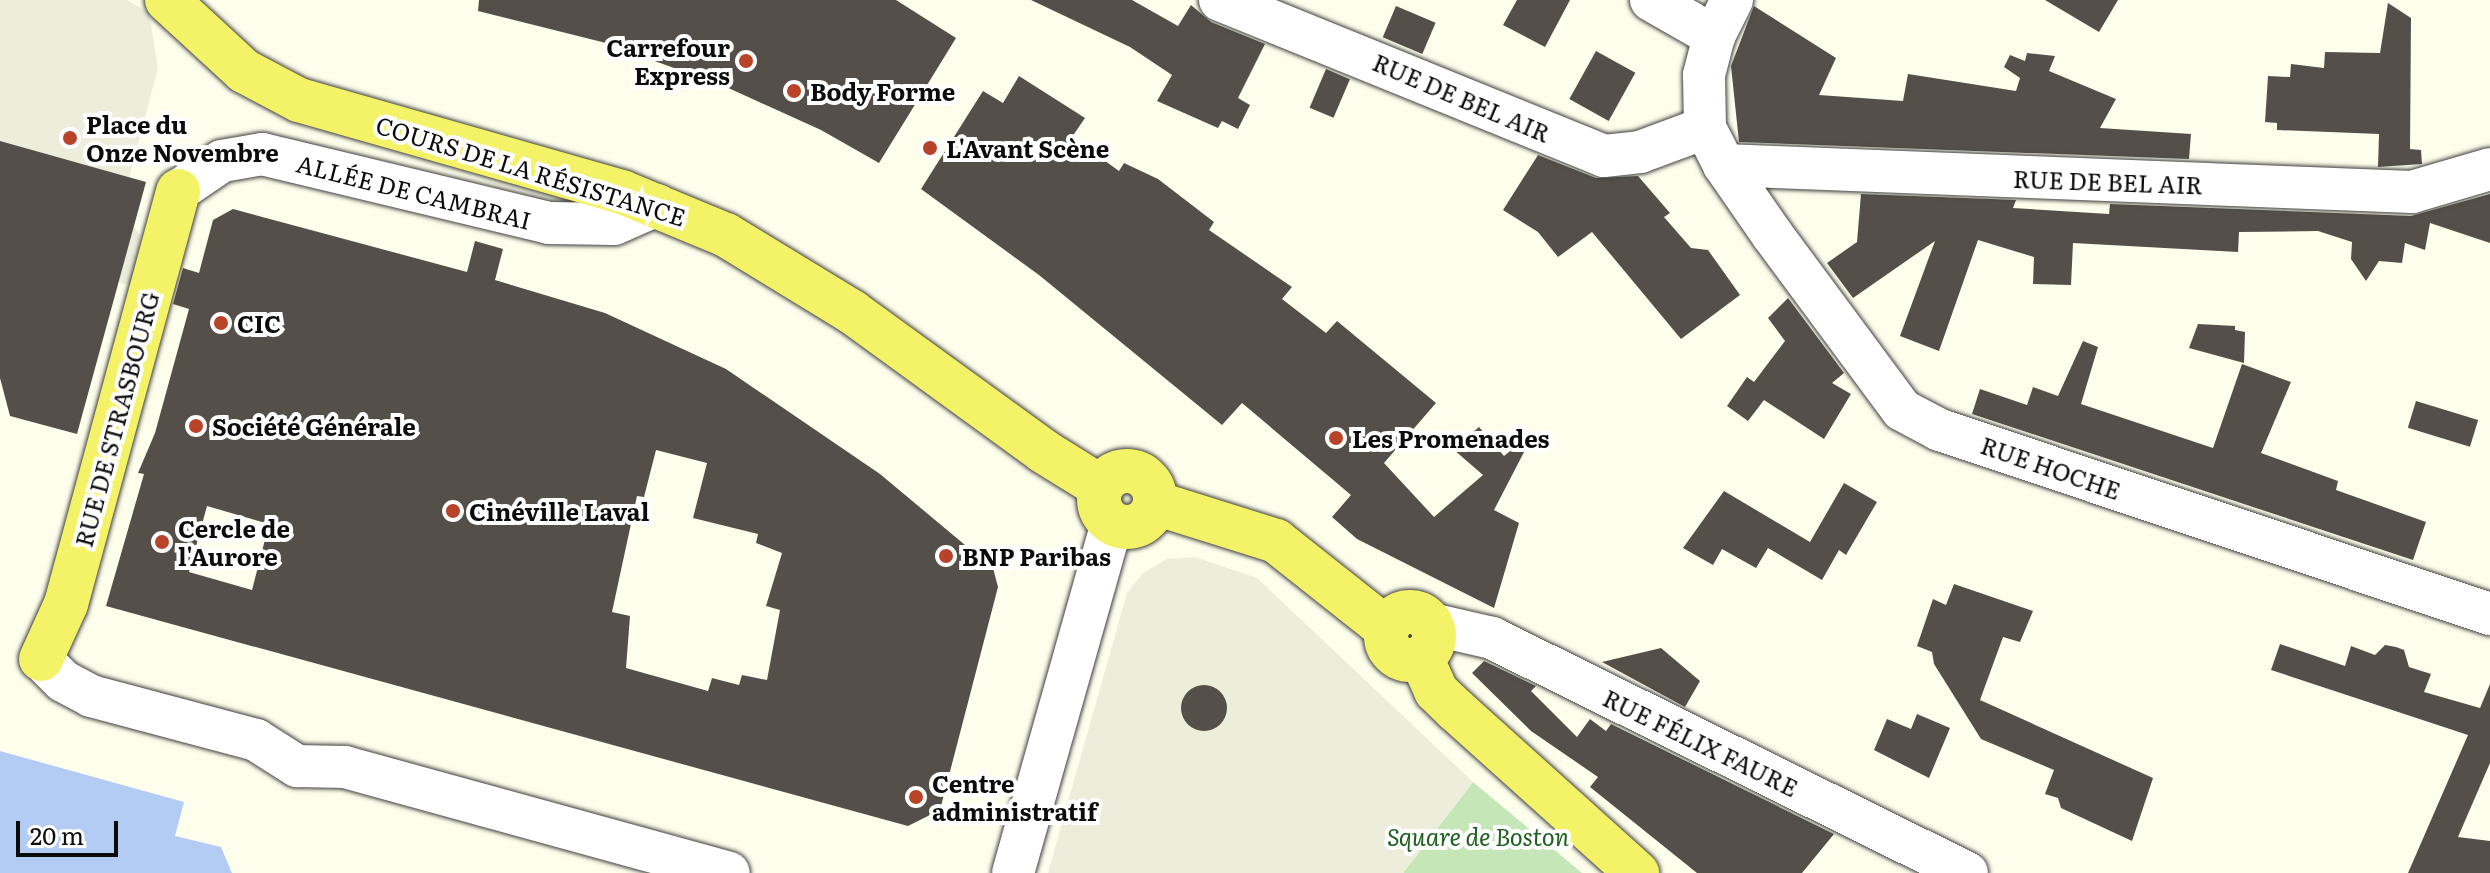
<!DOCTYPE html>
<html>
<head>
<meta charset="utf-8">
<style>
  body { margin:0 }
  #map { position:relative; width:2490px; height:873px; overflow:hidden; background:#fefeec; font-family:Literata,serif }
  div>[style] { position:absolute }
  .green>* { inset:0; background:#c5e7b7 }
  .plaza>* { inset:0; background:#ededdc }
  .water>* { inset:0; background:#b2ccf4 }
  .building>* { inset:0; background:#545049; transform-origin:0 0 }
  .round { border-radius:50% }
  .roads { filter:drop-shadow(0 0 2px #3f3f3f) drop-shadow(0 0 2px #3f3f3f) }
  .minor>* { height:42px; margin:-21px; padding:0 21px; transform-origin:21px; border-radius:21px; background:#fff }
  .major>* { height:44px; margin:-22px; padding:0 22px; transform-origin:22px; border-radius:22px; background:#f4f266 }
  .major>.ring { margin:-22px; padding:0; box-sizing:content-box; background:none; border:44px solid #f4f266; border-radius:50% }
  .dots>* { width:22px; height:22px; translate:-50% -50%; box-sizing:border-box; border:4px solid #fff; border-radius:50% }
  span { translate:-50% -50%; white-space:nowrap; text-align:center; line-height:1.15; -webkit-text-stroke:8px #fff; paint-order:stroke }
  .poi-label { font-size:24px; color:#0c0c0c; font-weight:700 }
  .right { translate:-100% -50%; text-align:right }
  .left { translate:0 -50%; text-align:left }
  .street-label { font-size:24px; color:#0c0c0c }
  .park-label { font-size:24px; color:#1f6120; font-style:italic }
  .scale { position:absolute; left:16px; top:821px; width:102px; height:36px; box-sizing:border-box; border:4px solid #0c0c0c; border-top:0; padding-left:10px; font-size:24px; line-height:28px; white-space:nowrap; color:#0c0c0c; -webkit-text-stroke:6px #fff; paint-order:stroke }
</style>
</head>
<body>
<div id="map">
  <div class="green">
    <i style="clip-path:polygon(1473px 782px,1582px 873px,1403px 873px)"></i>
  </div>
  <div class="plaza">
    <i style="clip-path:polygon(0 0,127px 0,149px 13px,158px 68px,121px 209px,140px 235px,135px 287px,0 249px)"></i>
    <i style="clip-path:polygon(1195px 557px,1257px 578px,1473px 782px,1403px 873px,1048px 873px,1127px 593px,1143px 573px,1167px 559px)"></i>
  </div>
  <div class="water">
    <i style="clip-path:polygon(0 751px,184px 802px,175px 836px,221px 847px,232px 873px,0 873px)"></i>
  </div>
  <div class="building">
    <i style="clip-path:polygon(479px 0,896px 0,956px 38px,879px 163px,821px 130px,724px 86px,602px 42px,478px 11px)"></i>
    <i style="clip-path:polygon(1031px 0,1132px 0,1178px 26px,1191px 5px,1211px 22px,1265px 44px,1238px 98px,1250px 105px,1238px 129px,1222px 121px,1218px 128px,1157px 101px,1172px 75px,1130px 47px)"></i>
    <i style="clip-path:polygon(1517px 0,1570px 0,1545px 47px,1503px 25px)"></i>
    <i style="clip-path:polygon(2045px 0,2118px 0,2099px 32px)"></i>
    <i style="clip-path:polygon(2388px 3px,2411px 18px,2410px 149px,2421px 150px,2422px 164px,2378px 167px,2379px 134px,2277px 130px,2277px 123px,2265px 122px,2268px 76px,2290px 77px,2291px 64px,2324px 68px,2325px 52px,2380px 53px)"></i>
    <i style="left:1396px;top:6px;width:43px;height:34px;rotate:23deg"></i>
    <i style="clip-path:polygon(1754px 6px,1836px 58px,1819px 95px,1903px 101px,1908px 74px,2016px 91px,2020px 78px,2004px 67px,2010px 55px,2025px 61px,2027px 53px,2055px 56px,2049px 71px,2116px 99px,2100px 128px,2191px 134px,2189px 159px,1739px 142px,1731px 66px)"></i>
    <i style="left:1596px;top:51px;width:45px;height:55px;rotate:29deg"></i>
    <i style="left:1326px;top:69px;width:26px;height:42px;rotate:23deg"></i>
    <i style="clip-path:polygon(1019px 76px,1085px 118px,1072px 137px,1119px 171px,1124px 163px,1158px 179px,1214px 222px,1209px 230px,1292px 287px,1282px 299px,1326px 333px,1337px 321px,1436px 403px,1384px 463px,1434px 517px,1483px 475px,1453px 449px,1479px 427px,1504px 456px,1535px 431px,1494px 510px,1519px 523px,1494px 608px,1357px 539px,1332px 517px,1351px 495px,1242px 403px,1222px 425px,1039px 275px,921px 189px,983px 91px,1003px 103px)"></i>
    <i style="clip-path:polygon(0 141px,146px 182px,77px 434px,10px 416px,0 378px)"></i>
    <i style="clip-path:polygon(1538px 155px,1596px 178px,1638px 176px,1670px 213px,1664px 217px,1691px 248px,1708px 250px,1740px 295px,1681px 339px,1592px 232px,1558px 257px,1538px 232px,1503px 210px)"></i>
    <i style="clip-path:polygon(1861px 194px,2016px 200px,2013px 208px,2109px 214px,2110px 204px,2411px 216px,2490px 194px,2490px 243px,2430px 223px,2425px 250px,2405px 243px,2402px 263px,2379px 261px,2366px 281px,2351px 259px,2352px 242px,2318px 231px,2239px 232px,2238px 252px,2073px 243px,2071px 285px,2033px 284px,2034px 257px,1978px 240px,1939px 351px,1900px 336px,1935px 241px,1853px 298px,1827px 263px,1857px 242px)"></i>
    <i style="clip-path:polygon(evenodd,233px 209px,467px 272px,475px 241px,503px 249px,495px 280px,605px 313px,726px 369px,880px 474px,965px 545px,993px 568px,998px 587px,940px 810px,908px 826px,106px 606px,144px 474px,138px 473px,155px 433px,189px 309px,173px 304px,183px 268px,199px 273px,213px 220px,233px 209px,656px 450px,707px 463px,693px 518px,758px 534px,756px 543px,782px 553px,766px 606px,780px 610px,767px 680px,742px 675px,739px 685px,712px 678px,708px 691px,626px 668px,630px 616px,612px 612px,637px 496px,644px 497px,656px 450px,233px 209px,207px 506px,269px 524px,252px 590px,189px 572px,207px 506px)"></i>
    <i style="clip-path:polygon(1788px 298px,1844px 373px,1832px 383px,1851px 394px,1824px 439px,1764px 400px,1748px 421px,1727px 406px,1747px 377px,1754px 382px,1785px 341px,1768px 318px)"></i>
    <i style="clip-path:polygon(2198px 324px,2235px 326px,2235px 330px,2245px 332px,2244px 363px,2189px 348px)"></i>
    <i style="clip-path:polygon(2083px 341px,2098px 347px,2081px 404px,2213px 448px,2242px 364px,2291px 382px,2261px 453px,2338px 481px,2336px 490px,2426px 522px,2413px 560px,1972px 414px,1980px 389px,2027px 405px,2033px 387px,2058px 396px)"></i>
    <i style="left:2416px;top:401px;width:65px;height:28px;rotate:17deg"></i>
    <i style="clip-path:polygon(1844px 483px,1877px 502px,1846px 555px,1839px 550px,1822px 580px,1768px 548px,1756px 568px,1722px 549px,1713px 565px,1683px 548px,1724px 491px,1810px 542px)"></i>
    <i style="clip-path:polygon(1954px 584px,2033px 611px,2020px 642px,2003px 637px,1980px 700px,2153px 778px,2132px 841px,2061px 808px,2058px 798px,2045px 794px,2054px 770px,1981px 739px,1934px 664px,1932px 652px,1917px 646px,1933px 599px,1946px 605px)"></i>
    <i style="clip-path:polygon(2280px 644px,2345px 666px,2351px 646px,2375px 655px,2385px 645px,2396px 647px,2404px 650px,2409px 667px,2431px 674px,2424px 692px,2480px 708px,2490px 684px,2490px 763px,2458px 837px,2490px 841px,2490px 873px,2408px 873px,2468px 735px,2271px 670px)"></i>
    <i style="clip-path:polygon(1661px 648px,1700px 681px,1685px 707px,1602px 662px)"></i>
    <i style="clip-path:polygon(1484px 661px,1536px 686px,1531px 691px,1577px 737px,1590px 719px,1606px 731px,1611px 724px,1834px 834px,1802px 873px,1697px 873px,1590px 787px,1598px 777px,1531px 731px,1472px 673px)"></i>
    <i class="round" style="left:1181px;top:685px;width:46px;height:46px"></i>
    <i style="clip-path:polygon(1917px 714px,1950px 728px,1929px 778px,1874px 750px,1887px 719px,1911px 729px)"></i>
  </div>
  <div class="roads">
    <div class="minor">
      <i style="left:1220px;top:0;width:414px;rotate:22.1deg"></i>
      <i style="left:1604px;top:156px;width:36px;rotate:-6deg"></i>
      <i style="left:1640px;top:152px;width:69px;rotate:-20.3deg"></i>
      <i style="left:1651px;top:0;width:73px;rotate:29.7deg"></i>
      <i style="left:1732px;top:0;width:40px;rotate:116.6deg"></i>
      <i style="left:1714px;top:36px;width:40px;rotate:104.4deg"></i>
      <i style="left:1704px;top:75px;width:53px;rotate:88.9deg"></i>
      <i style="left:1705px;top:128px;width:42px;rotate:62.8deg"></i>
      <i style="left:1724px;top:165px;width:83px;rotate:55.3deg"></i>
      <i style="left:1771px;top:233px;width:220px;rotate:53.5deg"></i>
      <i style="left:1902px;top:410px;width:43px;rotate:27.8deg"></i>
      <i style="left:1940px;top:430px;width:580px;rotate:18.5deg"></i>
      <i style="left:1724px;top:165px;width:689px;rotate:2.25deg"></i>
      <i style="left:2412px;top:192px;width:81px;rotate:-16.4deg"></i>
      <i style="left:178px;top:191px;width:53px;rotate:-34.3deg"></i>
      <i style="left:222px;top:161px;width:41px;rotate:-9.9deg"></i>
      <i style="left:262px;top:154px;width:295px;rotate:13.5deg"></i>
      <i style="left:549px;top:223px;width:65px;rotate:0.9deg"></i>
      <i style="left:614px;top:224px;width:47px;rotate:-23.8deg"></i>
      <i style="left:1431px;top:624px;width:63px;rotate:12.9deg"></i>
      <i style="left:1492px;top:638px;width:530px;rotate:26.32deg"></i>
      <i style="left:41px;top:659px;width:31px;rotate:45deg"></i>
      <i style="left:63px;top:681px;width:32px;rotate:28deg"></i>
      <i style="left:91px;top:696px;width:171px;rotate:14.9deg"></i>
      <i style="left:256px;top:740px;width:49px;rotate:32.4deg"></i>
      <i style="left:297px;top:766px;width:48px;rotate:1.2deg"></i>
      <i style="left:345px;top:767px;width:398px;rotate:15.4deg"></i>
      <i style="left:1013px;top:873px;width:363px;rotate:-74.2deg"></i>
    </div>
    <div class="major">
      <i style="left:167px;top:0;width:105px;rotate:42.7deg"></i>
      <i style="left:244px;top:71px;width:62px;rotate:27.8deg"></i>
      <i style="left:299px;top:100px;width:336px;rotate:15.9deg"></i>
      <i style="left:622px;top:192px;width:113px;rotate:22.5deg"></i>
      <i style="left:726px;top:235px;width:148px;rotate:31.4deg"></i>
      <i style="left:852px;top:312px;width:236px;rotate:36deg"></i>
      <i style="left:1043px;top:451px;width:68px;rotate:31.8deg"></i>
      <i class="ring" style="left:1099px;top:471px;width:12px;height:12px"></i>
      <i style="left:1155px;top:503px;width:127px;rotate:17.4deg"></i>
      <i style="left:1276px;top:541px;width:142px;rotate:38.4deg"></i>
      <i class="ring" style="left:1386px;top:612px;width:4px;height:4px"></i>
      <i style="left:1421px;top:657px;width:37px;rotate:66deg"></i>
      <i style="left:1436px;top:691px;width:28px;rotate:44deg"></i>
      <i style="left:1456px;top:710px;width:244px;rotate:42deg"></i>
      <i style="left:41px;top:659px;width:60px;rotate:-65.6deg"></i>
      <i style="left:66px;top:604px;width:428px;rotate:-74.8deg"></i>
    </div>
  </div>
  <div class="dots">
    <i style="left:746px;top:61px;background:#b84329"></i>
    <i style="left:794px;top:91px;background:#b84329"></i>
    <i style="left:70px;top:138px;background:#b84329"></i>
    <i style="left:930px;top:148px;background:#b84329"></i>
    <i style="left:221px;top:323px;background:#b84329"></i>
    <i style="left:196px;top:426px;background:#b84329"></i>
    <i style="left:1336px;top:438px;background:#b84329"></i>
    <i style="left:453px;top:511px;background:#b84329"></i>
    <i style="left:162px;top:542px;background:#b84329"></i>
    <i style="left:946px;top:556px;background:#b84329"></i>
    <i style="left:916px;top:797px;background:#b84329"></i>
  </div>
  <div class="poi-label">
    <span class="right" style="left:730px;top:61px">Carrefour<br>Express</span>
    <span class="left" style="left:810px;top:91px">Body Forme</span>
    <span class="left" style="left:86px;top:138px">Place du<br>Onze Novembre</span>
    <span class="left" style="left:946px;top:148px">L'Avant Scène</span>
    <span class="left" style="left:237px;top:323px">CIC</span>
    <span class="left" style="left:212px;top:426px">Société Générale</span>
    <span class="left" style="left:1352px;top:438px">Les Promenades</span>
    <span class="left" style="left:469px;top:511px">Cinéville Laval</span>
    <span class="left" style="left:178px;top:542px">Cercle de<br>l'Aurore</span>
    <span class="left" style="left:962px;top:556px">BNP Paribas</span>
    <span class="left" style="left:932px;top:797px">Centre<br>administratif</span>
  </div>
  <div class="street-label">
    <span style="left:1462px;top:97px;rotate:23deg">RUE DE BEL AIR</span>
    <span style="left:531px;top:170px;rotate:17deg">COURS DE LA RÉSISTANCE</span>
    <span style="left:2108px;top:181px;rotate:2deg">RUE DE BEL AIR</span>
    <span style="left:414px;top:191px;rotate:14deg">ALLÉE DE CAMBRAI</span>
    <span style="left:116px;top:419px;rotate:-75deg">RUE DE STRASBOURG</span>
    <span style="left:2051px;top:467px;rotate:19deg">RUE HOCHE</span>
    <span style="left:1701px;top:742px;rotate:26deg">RUE FÉLIX FAURE</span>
  </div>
  <div class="park-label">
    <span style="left:1478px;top:836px">Square de Boston</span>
  </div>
  <div class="scale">20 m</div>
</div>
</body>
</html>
